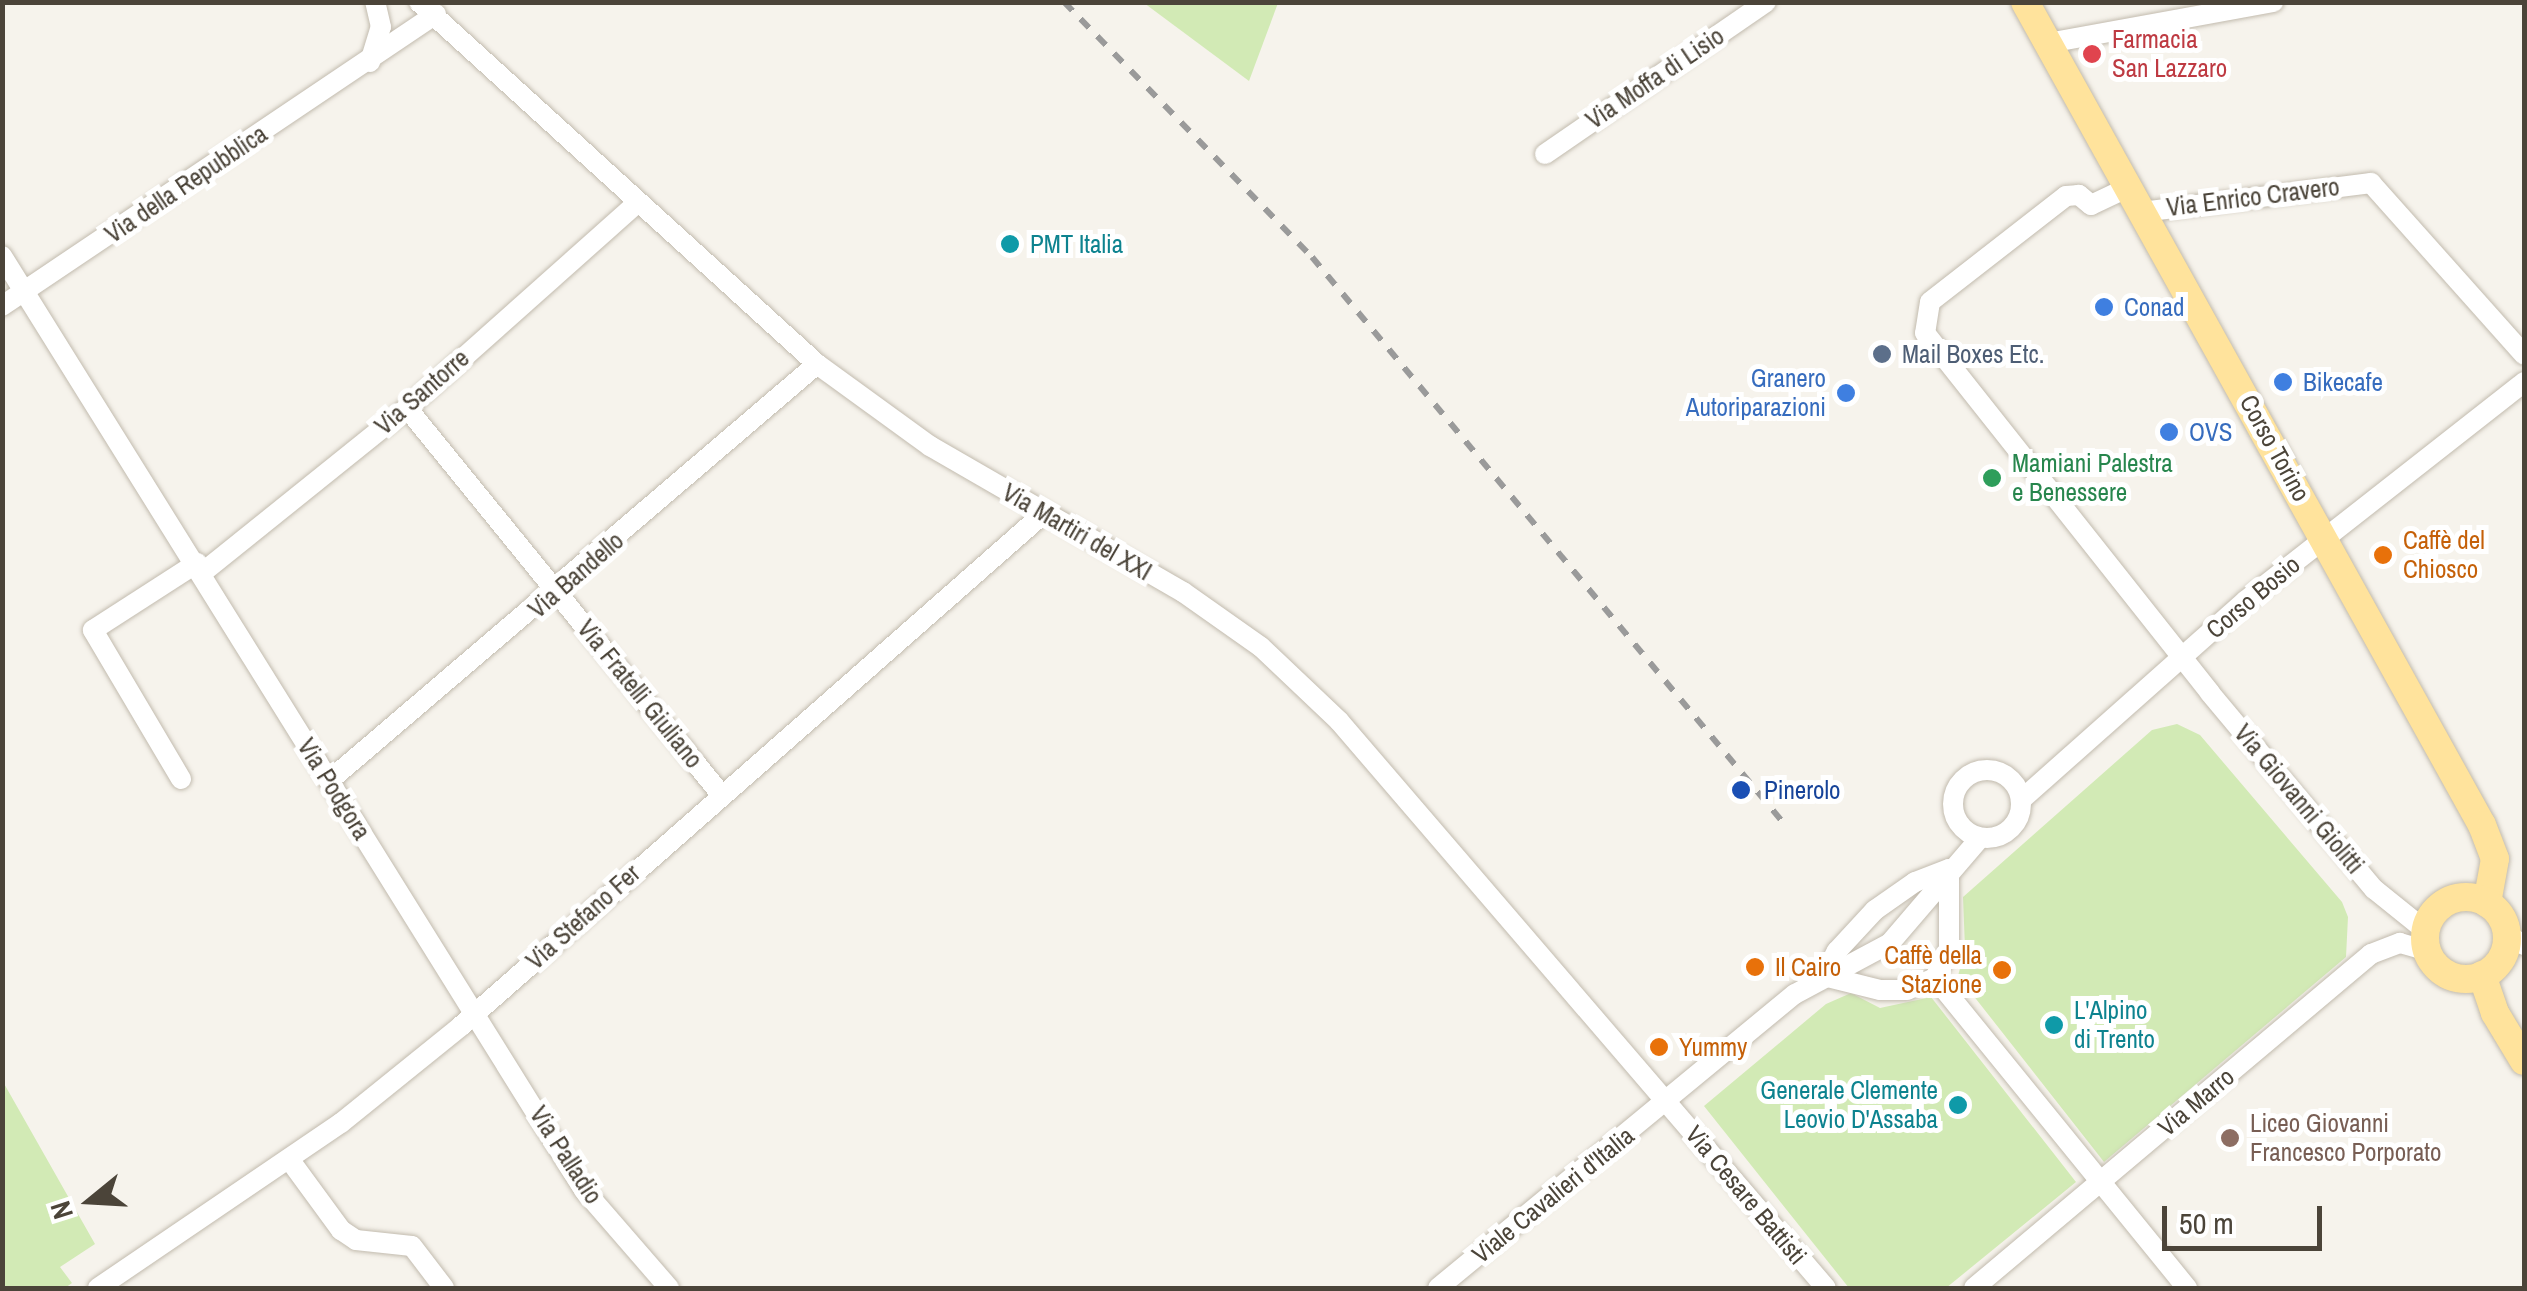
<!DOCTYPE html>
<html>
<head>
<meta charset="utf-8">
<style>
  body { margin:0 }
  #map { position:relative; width:2527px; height:1291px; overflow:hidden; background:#f6f3ec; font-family:"Archivo Narrow",sans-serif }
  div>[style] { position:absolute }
  .green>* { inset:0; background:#d2eab5 }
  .roads { filter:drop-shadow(0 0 2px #c2bbae) drop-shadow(0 0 2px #c2bbae) }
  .minor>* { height:20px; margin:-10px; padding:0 10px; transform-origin:10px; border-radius:10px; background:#fff }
  .minor>.ring { margin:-10px; padding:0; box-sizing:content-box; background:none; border:20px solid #fff; border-radius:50% }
  .major>* { height:28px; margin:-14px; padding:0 14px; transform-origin:14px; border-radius:14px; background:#ffe39c }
  .major>.ring { margin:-14px; padding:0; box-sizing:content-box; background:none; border:28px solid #ffe39c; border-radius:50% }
  .rail>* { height:6px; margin-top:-3px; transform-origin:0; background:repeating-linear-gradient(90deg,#9a9a9a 0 12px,transparent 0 24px) }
  .dots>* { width:28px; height:28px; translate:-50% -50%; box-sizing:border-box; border:5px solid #fff; border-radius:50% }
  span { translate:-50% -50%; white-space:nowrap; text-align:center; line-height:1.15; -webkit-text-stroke:10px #fff; paint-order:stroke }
  .health-label { font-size:25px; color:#be3a42 }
  .left { translate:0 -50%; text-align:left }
  .street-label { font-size:25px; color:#4b4439 }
  .culture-label { font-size:25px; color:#0d838f }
  .right { translate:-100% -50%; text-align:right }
  .shop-label { font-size:25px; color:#366cbe }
  .service-label { font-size:25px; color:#4e5e75 }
  .leisure-label { font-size:25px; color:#27864d }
  .food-label { font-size:25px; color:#c56008 }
  .transit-label { font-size:25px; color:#164399 }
  .education-label { font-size:25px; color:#785e54 }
  .frame { position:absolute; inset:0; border:5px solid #4b4439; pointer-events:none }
  .north { position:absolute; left:40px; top:1151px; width:100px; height:100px; -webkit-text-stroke:8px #fff; paint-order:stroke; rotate:252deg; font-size:28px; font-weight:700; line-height:40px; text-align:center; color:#4b4439 }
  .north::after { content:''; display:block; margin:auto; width:35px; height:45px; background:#4b4439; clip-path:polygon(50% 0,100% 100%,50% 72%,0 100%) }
  .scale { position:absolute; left:2162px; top:1206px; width:160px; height:45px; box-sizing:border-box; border:5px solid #4b4439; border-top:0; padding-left:12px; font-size:30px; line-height:35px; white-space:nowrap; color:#4b4439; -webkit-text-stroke:8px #fff; paint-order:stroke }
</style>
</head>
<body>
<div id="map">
  <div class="green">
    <i style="clip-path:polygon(1144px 3px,1144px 2px,1278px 3px,1249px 81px)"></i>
    <i style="clip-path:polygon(2177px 724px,2200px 735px,2342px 902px,2348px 917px,2346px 957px,2104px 1162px,1958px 976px,1965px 949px,1963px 897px,2152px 730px)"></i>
    <i style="clip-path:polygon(1851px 993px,1880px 1008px,1931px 997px,2076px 1182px,1946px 1288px,1849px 1288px,1704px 1106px,1826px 1004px)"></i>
    <i style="clip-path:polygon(2px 1080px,95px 1244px,60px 1267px,72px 1283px,65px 1288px,3px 1288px)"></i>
  </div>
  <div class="roads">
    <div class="minor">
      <i style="left:419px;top:2px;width:538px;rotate:42.29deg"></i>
      <i style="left:817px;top:364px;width:140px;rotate:36deg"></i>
      <i style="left:930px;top:446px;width:292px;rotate:30deg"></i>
      <i style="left:1183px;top:592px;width:95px;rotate:35.2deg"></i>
      <i style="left:1261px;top:647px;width:108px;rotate:43.5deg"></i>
      <i style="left:1339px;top:721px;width:747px;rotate:49.34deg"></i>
      <i style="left:2048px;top:43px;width:229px;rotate:-10.3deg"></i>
      <i style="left:370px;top:62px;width:37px;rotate:-73deg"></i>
      <i style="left:381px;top:27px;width:26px;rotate:-103deg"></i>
      <i style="left:1545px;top:154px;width:268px;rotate:-34.5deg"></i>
      <i style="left:2129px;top:187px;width:42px;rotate:154.7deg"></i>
      <i style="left:2091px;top:205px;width:16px;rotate:-140deg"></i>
      <i style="left:2079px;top:195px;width:13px;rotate:176deg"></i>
      <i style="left:2066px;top:196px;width:172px;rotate:142.1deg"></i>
      <i style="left:1930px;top:302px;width:31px;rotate:99deg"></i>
      <i style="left:1925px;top:333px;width:459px;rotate:51.6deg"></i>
      <i style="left:2210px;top:693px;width:256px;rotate:50.1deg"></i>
      <i style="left:2374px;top:889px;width:67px;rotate:38.9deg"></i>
      <i style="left:2142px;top:212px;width:231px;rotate:-7.2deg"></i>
      <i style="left:2371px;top:183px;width:230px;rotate:48.3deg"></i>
      <i style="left:2px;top:256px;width:1100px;rotate:58.07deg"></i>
      <i style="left:584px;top:1190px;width:130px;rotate:49.1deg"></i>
      <i style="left:2px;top:306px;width:523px;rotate:-33.93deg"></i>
      <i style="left:407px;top:408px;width:498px;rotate:50.9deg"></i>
      <i style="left:202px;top:573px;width:263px;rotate:-38.8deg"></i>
      <i style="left:407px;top:408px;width:307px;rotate:-41.7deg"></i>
      <i class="ring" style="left:1953px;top:770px;width:48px;height:48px"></i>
      <i style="left:181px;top:779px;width:173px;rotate:-120.6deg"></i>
      <i style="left:93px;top:630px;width:124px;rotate:-32.8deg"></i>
      <i style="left:330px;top:780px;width:640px;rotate:-40.5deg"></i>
      <i style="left:2021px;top:800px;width:300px;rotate:-41.6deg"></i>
      <i style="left:2245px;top:601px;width:355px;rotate:-38.1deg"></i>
      <i style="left:1949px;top:869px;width:80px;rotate:90deg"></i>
      <i style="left:1949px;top:949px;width:32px;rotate:116deg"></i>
      <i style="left:1935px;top:978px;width:30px;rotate:157deg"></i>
      <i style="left:1907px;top:990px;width:27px;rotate:180deg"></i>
      <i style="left:1880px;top:990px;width:58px;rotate:-166deg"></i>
      <i style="left:1824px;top:976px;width:28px;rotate:-63deg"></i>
      <i style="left:1837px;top:951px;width:56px;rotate:-47.2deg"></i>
      <i style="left:1875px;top:910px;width:49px;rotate:-35deg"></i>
      <i style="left:1915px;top:882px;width:36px;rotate:-21deg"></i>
      <i style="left:2507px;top:935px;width:20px;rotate:30deg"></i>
      <i style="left:1935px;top:978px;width:400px;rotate:50.9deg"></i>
      <i style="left:289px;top:1159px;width:88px;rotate:53.8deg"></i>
      <i style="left:341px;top:1230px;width:18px;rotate:34deg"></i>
      <i style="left:356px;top:1240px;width:56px;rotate:6.1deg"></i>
      <i style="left:412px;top:1246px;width:53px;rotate:52.7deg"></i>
      <i style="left:98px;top:1288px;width:294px;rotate:-34.2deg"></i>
      <i style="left:341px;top:1123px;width:154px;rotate:-38.9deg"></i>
      <i style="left:461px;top:1026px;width:775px;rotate:-41.34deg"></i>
      <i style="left:1438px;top:1288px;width:462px;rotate:-39.5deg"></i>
      <i style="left:1795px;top:994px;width:108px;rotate:-28.2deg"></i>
      <i style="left:1890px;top:943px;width:138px;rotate:-49.4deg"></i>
      <i style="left:1974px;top:1288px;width:519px;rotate:-40.07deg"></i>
      <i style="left:2371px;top:954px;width:31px;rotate:-21deg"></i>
      <i style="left:2400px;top:943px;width:29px;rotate:16deg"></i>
    </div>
    <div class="major">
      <i style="left:2025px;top:2px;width:941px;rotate:60.96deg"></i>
      <i style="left:2482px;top:825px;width:36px;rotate:69deg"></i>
      <i style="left:2495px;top:859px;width:45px;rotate:100.3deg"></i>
      <i class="ring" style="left:2425px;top:897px;width:54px;height:54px"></i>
      <i style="left:2482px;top:975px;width:40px;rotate:71.1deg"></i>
      <i style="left:2495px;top:1013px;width:56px;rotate:58.9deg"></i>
    </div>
  </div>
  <div class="rail">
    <i style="left:1064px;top:2px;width:356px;rotate:45.8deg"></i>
    <i style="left:1312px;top:257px;width:741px;rotate:50.2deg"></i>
  </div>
  <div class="dots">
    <i style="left:2092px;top:54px;background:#e0444e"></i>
    <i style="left:1010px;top:244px;background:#0f9aa8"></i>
    <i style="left:2104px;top:307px;background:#3f7fe0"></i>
    <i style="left:1882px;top:354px;background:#5c6f8a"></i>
    <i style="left:2283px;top:382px;background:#3f7fe0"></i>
    <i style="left:1846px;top:393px;background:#3f7fe0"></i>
    <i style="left:2169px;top:432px;background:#3f7fe0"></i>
    <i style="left:1992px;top:478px;background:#2e9e5b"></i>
    <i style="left:2383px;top:555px;background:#e8710a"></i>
    <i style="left:1741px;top:790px;background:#1a4fb4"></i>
    <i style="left:1755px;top:967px;background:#e8710a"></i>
    <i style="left:2002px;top:970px;background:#e8710a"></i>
    <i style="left:2054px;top:1025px;background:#0f9aa8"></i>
    <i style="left:1659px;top:1047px;background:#e8710a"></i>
    <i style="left:1958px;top:1105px;background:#0f9aa8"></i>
    <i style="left:2230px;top:1138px;background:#8d6e63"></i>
  </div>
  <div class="health-label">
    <span class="left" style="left:2112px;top:54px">Farmacia<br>San Lazzaro</span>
  </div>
  <div class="street-label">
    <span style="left:1655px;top:78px;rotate:-34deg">Via Moffa di Lisio</span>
    <span style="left:186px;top:184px;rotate:-34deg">Via della Repubblica</span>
    <span style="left:2253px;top:197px;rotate:-7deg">Via Enrico Cravero</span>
    <span style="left:422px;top:392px;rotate:-41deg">Via Santorre</span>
    <span style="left:2275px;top:448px;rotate:61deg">Corso Torino</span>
    <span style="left:1077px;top:532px;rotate:30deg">Via Martiri del XXI</span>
    <span style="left:576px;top:575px;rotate:-41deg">Via Bandello</span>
    <span style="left:2253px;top:597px;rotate:-40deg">Corso Bosio</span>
    <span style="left:640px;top:694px;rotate:51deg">Via Fratelli Giuliano</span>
    <span style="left:334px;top:789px;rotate:58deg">Via Podgora</span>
    <span style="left:2299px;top:799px;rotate:50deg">Via Giovanni Giolitti</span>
    <span style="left:583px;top:917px;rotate:-42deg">Via Stefano Fer</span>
    <span style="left:2196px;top:1102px;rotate:-40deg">Via Marro</span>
    <span style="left:566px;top:1155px;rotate:57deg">Via Palladio</span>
    <span style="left:1553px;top:1195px;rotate:-39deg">Viale Cavalieri d'Italia</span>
    <span style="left:1746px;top:1195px;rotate:50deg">Via Cesare Battisti</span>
  </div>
  <div class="culture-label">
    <span class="left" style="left:1030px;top:244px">PMT Italia</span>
    <span class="left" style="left:2074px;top:1025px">L'Alpino<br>di Trento</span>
    <span class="right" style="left:1938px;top:1105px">Generale Clemente<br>Leovio D'Assaba</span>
  </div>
  <div class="shop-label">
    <span class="left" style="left:2124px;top:307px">Conad</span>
    <span class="right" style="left:1826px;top:393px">Granero<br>Autoriparazioni</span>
    <span class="left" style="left:2303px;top:382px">Bikecafe</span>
    <span class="left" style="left:2189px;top:432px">OVS</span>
  </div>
  <div class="service-label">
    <span class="left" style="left:1902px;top:354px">Mail Boxes Etc.</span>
  </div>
  <div class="leisure-label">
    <span class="left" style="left:2012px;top:478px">Mamiani Palestra<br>e Benessere</span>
  </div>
  <div class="food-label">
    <span class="left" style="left:2403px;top:555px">Caffè del<br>Chiosco</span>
    <span class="right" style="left:1982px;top:970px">Caffè della<br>Stazione</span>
    <span class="left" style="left:1775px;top:967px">Il Cairo</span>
    <span class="left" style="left:1679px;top:1047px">Yummy</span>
  </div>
  <div class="transit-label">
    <span class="left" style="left:1764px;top:790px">Pinerolo</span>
  </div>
  <div class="education-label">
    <span class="left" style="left:2250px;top:1138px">Liceo Giovanni<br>Francesco Porporato</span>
  </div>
  <div class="frame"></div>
  <div class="north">N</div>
  <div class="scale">50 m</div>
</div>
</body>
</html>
